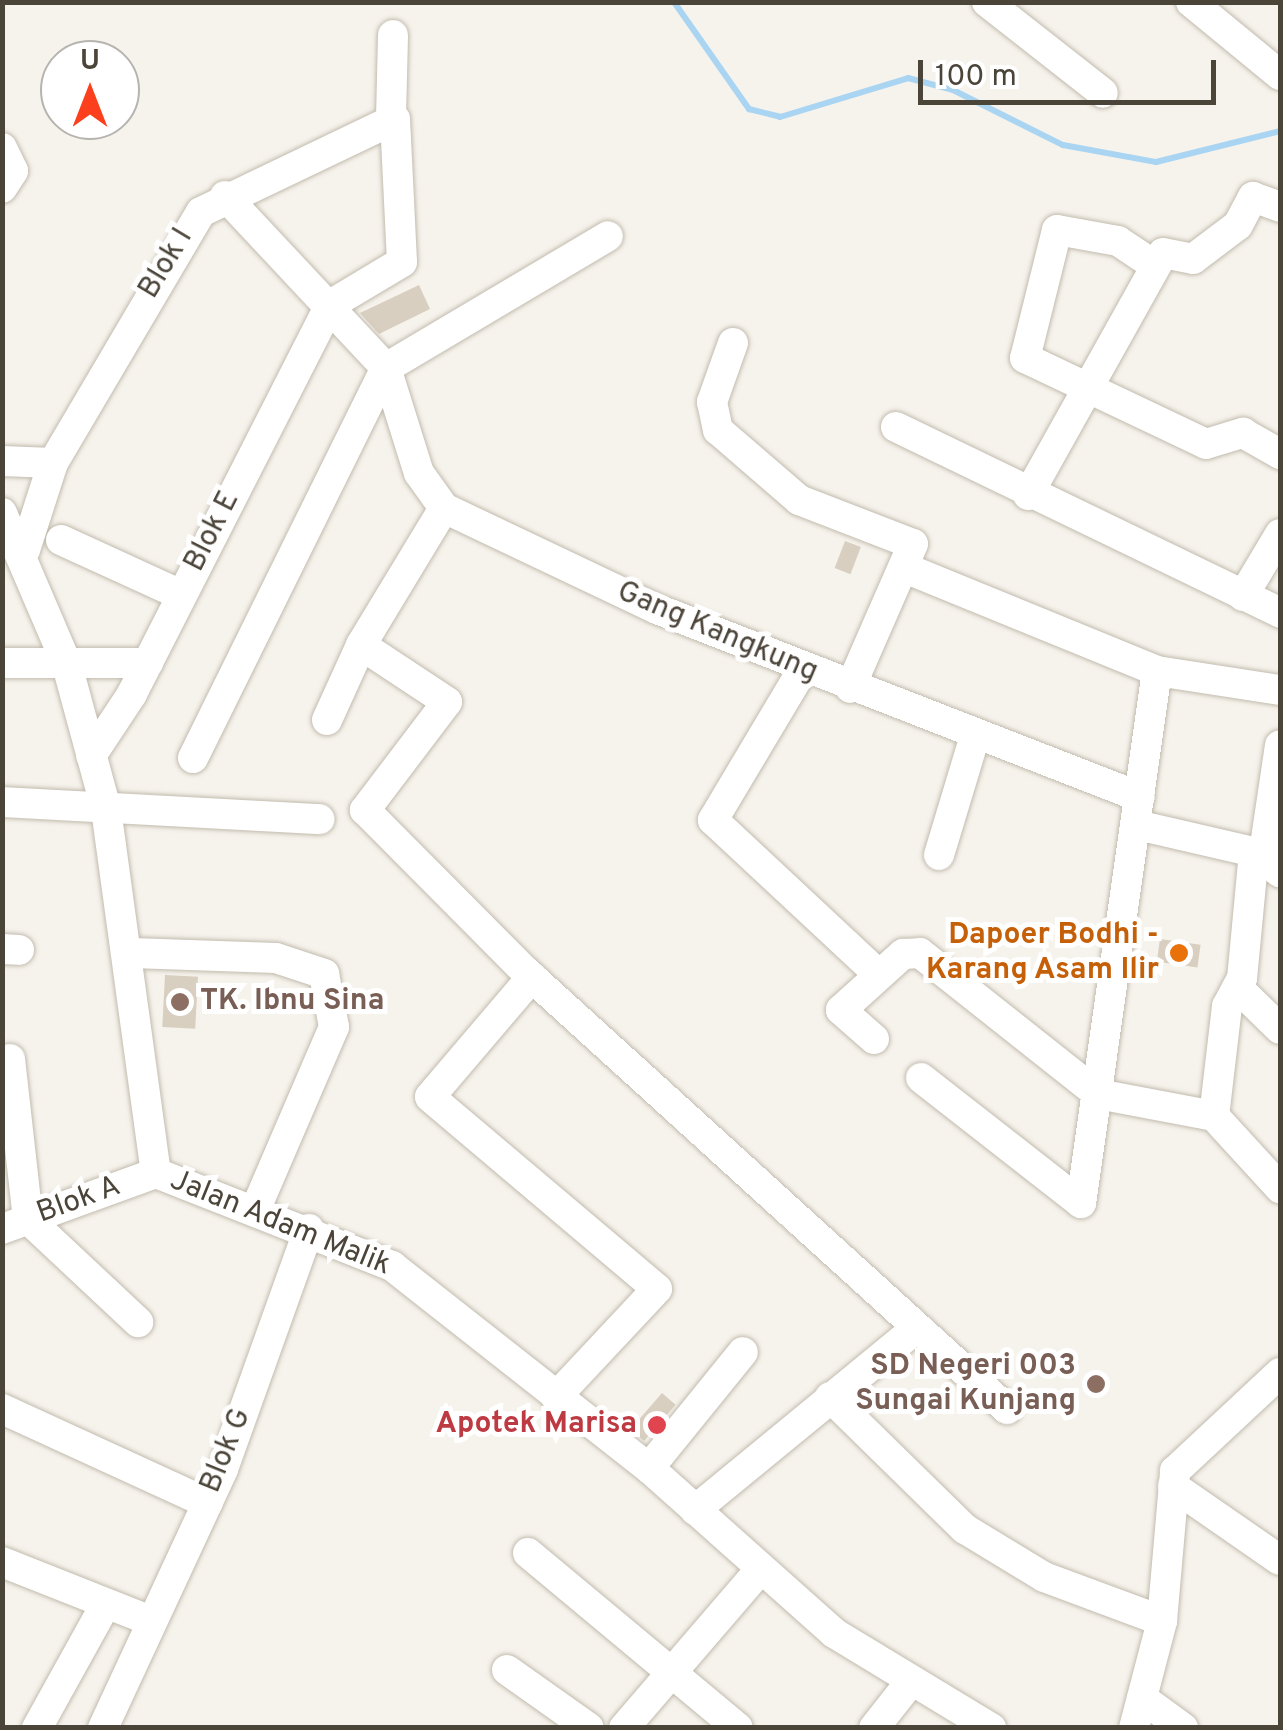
<!DOCTYPE html>
<html>
<head>
<meta charset="utf-8">
<style>
  body { margin:0 }
  #map { position:relative; width:1283px; height:1730px; overflow:hidden; background:#f6f3ec; font-family:Overpass,sans-serif }
  div>[style] { position:absolute }
  .stream>* { height:6px; margin:-3px; padding:0 3px; transform-origin:3px; border-radius:3px; background:#a9d4f2 }
  .building>* { inset:0; background:#d8cfc1; transform-origin:0 0 }
  .roads { filter:drop-shadow(0 0 2px #c2bbae) drop-shadow(0 0 2px #c2bbae) }
  .minor>* { height:30px; margin:-15px; padding:0 15px; transform-origin:15px; border-radius:15px; background:#fff }
  .dots>* { width:28px; height:28px; translate:-50% -50%; box-sizing:border-box; border:5px solid #fff; border-radius:50% }
  span { translate:-50% -50%; white-space:nowrap; text-align:center; line-height:1.15; -webkit-text-stroke:10px #fff; paint-order:stroke }
  .street-label { font-size:30px; color:#4b4439 }
  .food-label { font-size:30px; color:#c56008; font-weight:700 }
  .right { translate:-100% -50%; text-align:right }
  .education-label { font-size:30px; color:#785e54; font-weight:700 }
  .left { translate:0 -50%; text-align:left }
  .health-label { font-size:30px; color:#be3a42; font-weight:700 }
  .frame { position:absolute; inset:0; border:5px solid #4b4439; pointer-events:none }
  .north { position:absolute; left:40px; top:40px; width:100px; height:100px; box-sizing:border-box; background:#fff; border:2px solid #b7b4b0; border-radius:50%; rotate:0deg; font-size:28px; font-weight:700; line-height:40px; text-align:center; color:#4b4439 }
  .north::after { content:''; display:block; margin:auto; width:35px; height:45px; background:#fc3f1d; clip-path:polygon(50% 0,100% 100%,50% 72%,0 100%) }
  .scale { position:absolute; left:918px; top:60px; width:298px; height:45px; box-sizing:border-box; border:5px solid #4b4439; border-top:0; padding-left:12px; font-size:30px; line-height:35px; white-space:nowrap; color:#4b4439; -webkit-text-stroke:8px #fff; paint-order:stroke }
</style>
</head>
<body>
<div id="map">
  <div class="stream">
    <i style="left:674px;top:2px;width:131px;rotate:55deg"></i>
    <i style="left:749px;top:109px;width:32px;rotate:14deg"></i>
    <i style="left:780px;top:117px;width:134px;rotate:-16.9deg"></i>
    <i style="left:908px;top:78px;width:47px;rotate:14.9deg"></i>
    <i style="left:953px;top:90px;width:123px;rotate:26.6deg"></i>
    <i style="left:1063px;top:145px;width:95px;rotate:10.4deg"></i>
    <i style="left:1156px;top:162px;width:128px;rotate:-14deg"></i>
  </div>
  <div class="building">
    <i style="clip-path:polygon(419px 285px,430px 309px,379px 334px,360px 313px)"></i>
    <i style="left:845px;top:541px;width:17px;height:29px;rotate:21deg"></i>
    <i style="left:1160px;top:939px;width:41px;height:23px;rotate:8deg"></i>
    <i style="left:165px;top:975px;width:33px;height:52px;rotate:3deg"></i>
    <i style="left:662px;top:1393px;width:18px;height:48px;rotate:41deg"></i>
  </div>
  <div class="roads">
    <div class="minor">
      <i style="left:987px;top:2px;width:147px;rotate:38.1deg"></i>
      <i style="left:1191px;top:2px;width:115px;rotate:39.4deg"></i>
      <i style="left:391px;top:118px;width:83px;rotate:-88.6deg"></i>
      <i style="left:2px;top:148px;width:25px;rotate:64deg"></i>
      <i style="left:13px;top:171px;width:20px;rotate:123deg"></i>
      <i style="left:225px;top:196px;width:236px;rotate:46.9deg"></i>
      <i style="left:386px;top:368px;width:110px;rotate:72.6deg"></i>
      <i style="left:419px;top:473px;width:43px;rotate:54.5deg"></i>
      <i style="left:444px;top:508px;width:236px;rotate:25.4deg"></i>
      <i style="left:657px;top:609px;width:518px;rotate:21.27deg"></i>
      <i style="left:1154px;top:265px;width:43px;rotate:-146.3deg"></i>
      <i style="left:1118px;top:241px;width:62px;rotate:-169.8deg"></i>
      <i style="left:1057px;top:230px;width:132px;rotate:104deg"></i>
      <i style="left:1025px;top:358px;width:200px;rotate:25.4deg"></i>
      <i style="left:1206px;top:444px;width:39px;rotate:-17deg"></i>
      <i style="left:1243px;top:433px;width:43px;rotate:29.6deg"></i>
      <i style="left:733px;top:343px;width:63px;rotate:109.6deg"></i>
      <i style="left:712px;top:402px;width:29px;rotate:78deg"></i>
      <i style="left:718px;top:430px;width:107px;rotate:40.8deg"></i>
      <i style="left:799px;top:500px;width:122px;rotate:21.1deg"></i>
      <i style="left:913px;top:544px;width:157px;rotate:113.6deg"></i>
      <i style="left:896px;top:427px;width:427px;rotate:25.8deg"></i>
      <i style="left:2px;top:461px;width:51px;rotate:2.2deg"></i>
      <i style="left:1028px;top:495px;width:277px;rotate:-60.8deg"></i>
      <i style="left:1163px;top:253px;width:31px;rotate:11deg"></i>
      <i style="left:1193px;top:259px;width:56px;rotate:-37.1deg"></i>
      <i style="left:1238px;top:225px;width:32px;rotate:-62deg"></i>
      <i style="left:1253px;top:197px;width:29px;rotate:20deg"></i>
      <i style="left:444px;top:508px;width:160px;rotate:121.2deg"></i>
      <i style="left:361px;top:645px;width:103px;rotate:33.5deg"></i>
      <i style="left:447px;top:702px;width:136px;rotate:127.2deg"></i>
      <i style="left:365px;top:810px;width:228px;rotate:45.2deg"></i>
      <i style="left:526px;top:972px;width:650px;rotate:42.26deg"></i>
      <i style="left:2px;top:513px;width:165px;rotate:66.8deg"></i>
      <i style="left:67px;top:665px;width:149px;rotate:74.8deg"></i>
      <i style="left:106px;top:809px;width:367px;rotate:82.2deg"></i>
      <i style="left:156px;top:1173px;width:254px;rotate:21.5deg"></i>
      <i style="left:392px;top:1266px;width:327px;rotate:38.2deg"></i>
      <i style="left:649px;top:1468px;width:248px;rotate:41.7deg"></i>
      <i style="left:834px;top:1633px;width:184px;rotate:31.2deg"></i>
      <i style="left:61px;top:540px;width:132px;rotate:24.6deg"></i>
      <i style="left:25px;top:550px;width:91px;rotate:-72.2deg"></i>
      <i style="left:53px;top:463px;width:291px;rotate:-59.5deg"></i>
      <i style="left:201px;top:212px;width:215px;rotate:-25.6deg"></i>
      <i style="left:395px;top:119px;width:143px;rotate:87.2deg"></i>
      <i style="left:402px;top:262px;width:84px;rotate:149.2deg"></i>
      <i style="left:330px;top:305px;width:436px;rotate:117deg"></i>
      <i style="left:132px;top:694px;width:74px;rotate:123.5deg"></i>
      <i style="left:905px;top:568px;width:272px;rotate:22.2deg"></i>
      <i style="left:1243px;top:596px;width:72px;rotate:-59.2deg"></i>
      <i style="left:2px;top:663px;width:146px"></i>
      <i style="left:803px;top:669px;width:176px;rotate:120.8deg"></i>
      <i style="left:713px;top:820px;width:226px;rotate:43deg"></i>
      <i style="left:327px;top:720px;width:82px;rotate:-65.6deg"></i>
      <i style="left:193px;top:758px;width:435px;rotate:-63.7deg"></i>
      <i style="left:386px;top:368px;width:258px;rotate:-30.7deg"></i>
      <i style="left:2px;top:802px;width:318px;rotate:3.1deg"></i>
      <i style="left:1137px;top:825px;width:120px;rotate:13deg"></i>
      <i style="left:1254px;top:852px;width:33px;rotate:38deg"></i>
      <i style="left:1254px;top:852px;width:127px;rotate:95.4deg"></i>
      <i style="left:1242px;top:978px;width:32px;rotate:118deg"></i>
      <i style="left:1227px;top:1006px;width:111px;rotate:96.7deg"></i>
      <i style="left:1214px;top:1116px;width:98px;rotate:47.5deg"></i>
      <i style="left:939px;top:855px;width:121px;rotate:-73.2deg"></i>
      <i style="left:1263px;top:859px;width:115px;rotate:-81.5deg"></i>
      <i style="left:2px;top:949px;width:17px;rotate:3deg"></i>
      <i style="left:132px;top:953px;width:144px;rotate:2deg"></i>
      <i style="left:276px;top:958px;width:51px;rotate:18.4deg"></i>
      <i style="left:324px;top:974px;width:54px;rotate:79.3deg"></i>
      <i style="left:334px;top:1027px;width:199px;rotate:113.3deg"></i>
      <i style="left:532px;top:977px;width:157px;rotate:130.4deg"></i>
      <i style="left:430px;top:1097px;width:297px;rotate:40.2deg"></i>
      <i style="left:657px;top:1289px;width:148px;rotate:133.1deg"></i>
      <i style="left:1239px;top:989px;width:57px;rotate:44.3deg"></i>
      <i style="left:874px;top:1039px;width:44px;rotate:-138.7deg"></i>
      <i style="left:841px;top:1010px;width:84px;rotate:-42.1deg"></i>
      <i style="left:903px;top:954px;width:17px;rotate:-3deg"></i>
      <i style="left:920px;top:953px;width:227px;rotate:38.4deg"></i>
      <i style="left:1098px;top:1094px;width:118px;rotate:10.7deg"></i>
      <i style="left:10px;top:1059px;width:161px;rotate:83.6deg"></i>
      <i style="left:28px;top:1219px;width:151px;rotate:43.1deg"></i>
      <i style="left:921px;top:1078px;width:203px;rotate:38deg"></i>
      <i style="left:1081px;top:1203px;width:537px;rotate:-81.87deg"></i>
      <i style="left:1157px;top:671px;width:124px;rotate:8.8deg"></i>
      <i style="left:2px;top:1229px;width:164px;rotate:-20deg"></i>
      <i style="left:830px;top:1397px;width:189px;rotate:44.4deg"></i>
      <i style="left:965px;top:1529px;width:92px;rotate:31.3deg"></i>
      <i style="left:1044px;top:1577px;width:126px;rotate:20.4deg"></i>
      <i style="left:2px;top:1409px;width:226px;rotate:24.6deg"></i>
      <i style="left:649px;top:1468px;width:149px;rotate:-51deg"></i>
      <i style="left:1173px;top:1486px;width:130px;rotate:34.7deg"></i>
      <i style="left:695px;top:1510px;width:285px;rotate:-39.4deg"></i>
      <i style="left:528px;top:1553px;width:273px;rotate:39.8deg"></i>
      <i style="left:2px;top:1562px;width:160px;rotate:21.6deg"></i>
      <i style="left:507px;top:1670px;width:100px;rotate:35.3deg"></i>
      <i style="left:1142px;top:1698px;width:51px;rotate:36.2deg"></i>
      <i style="left:37px;top:1728px;width:136px;rotate:-61deg"></i>
      <i style="left:103px;top:1728px;width:285px;rotate:-65.1deg"></i>
      <i style="left:223px;top:1469px;width:255px;rotate:-70.3deg"></i>
      <i style="left:624px;top:1728px;width:207px;rotate:-49.3deg"></i>
      <i style="left:874px;top:1728px;width:55px;rotate:-51.7deg"></i>
      <i style="left:1134px;top:1728px;width:111px;rotate:-75.3deg"></i>
      <i style="left:1162px;top:1621px;width:151px;rotate:-85deg"></i>
      <i style="left:1175px;top:1471px;width:144px;rotate:-43deg"></i>
    </div>
  </div>
  <div class="dots">
    <i style="left:1179px;top:953px;background:#e8710a"></i>
    <i style="left:180px;top:1002px;background:#8d6e63"></i>
    <i style="left:1096px;top:1384px;background:#8d6e63"></i>
    <i style="left:657px;top:1425px;background:#e0444e"></i>
  </div>
  <div class="street-label">
    <span style="left:167px;top:264px;rotate:-59deg">Blok I</span>
    <span style="left:213px;top:532px;rotate:-63deg">Blok E</span>
    <span style="left:717px;top:633px;rotate:23deg">Gang Kangkung</span>
    <span style="left:79px;top:1201px;rotate:-20deg">Blok A</span>
    <span style="left:280px;top:1224px;rotate:22deg">Jalan Adam Malik</span>
    <span style="left:227px;top:1451px;rotate:-68deg">Blok G</span>
  </div>
  <div class="food-label">
    <span class="right" style="left:1159px;top:953px">Dapoer Bodhi -<br>Karang Asam Ilir</span>
  </div>
  <div class="education-label">
    <span class="left" style="left:200px;top:1002px">TK. Ibnu Sina</span>
    <span class="right" style="left:1076px;top:1384px">SD Negeri 003<br>Sungai Kunjang</span>
  </div>
  <div class="health-label">
    <span class="right" style="left:637px;top:1425px">Apotek Marisa</span>
  </div>
  <div class="frame"></div>
  <div class="north">U</div>
  <div class="scale">100 m</div>
</div>
</body>
</html>
